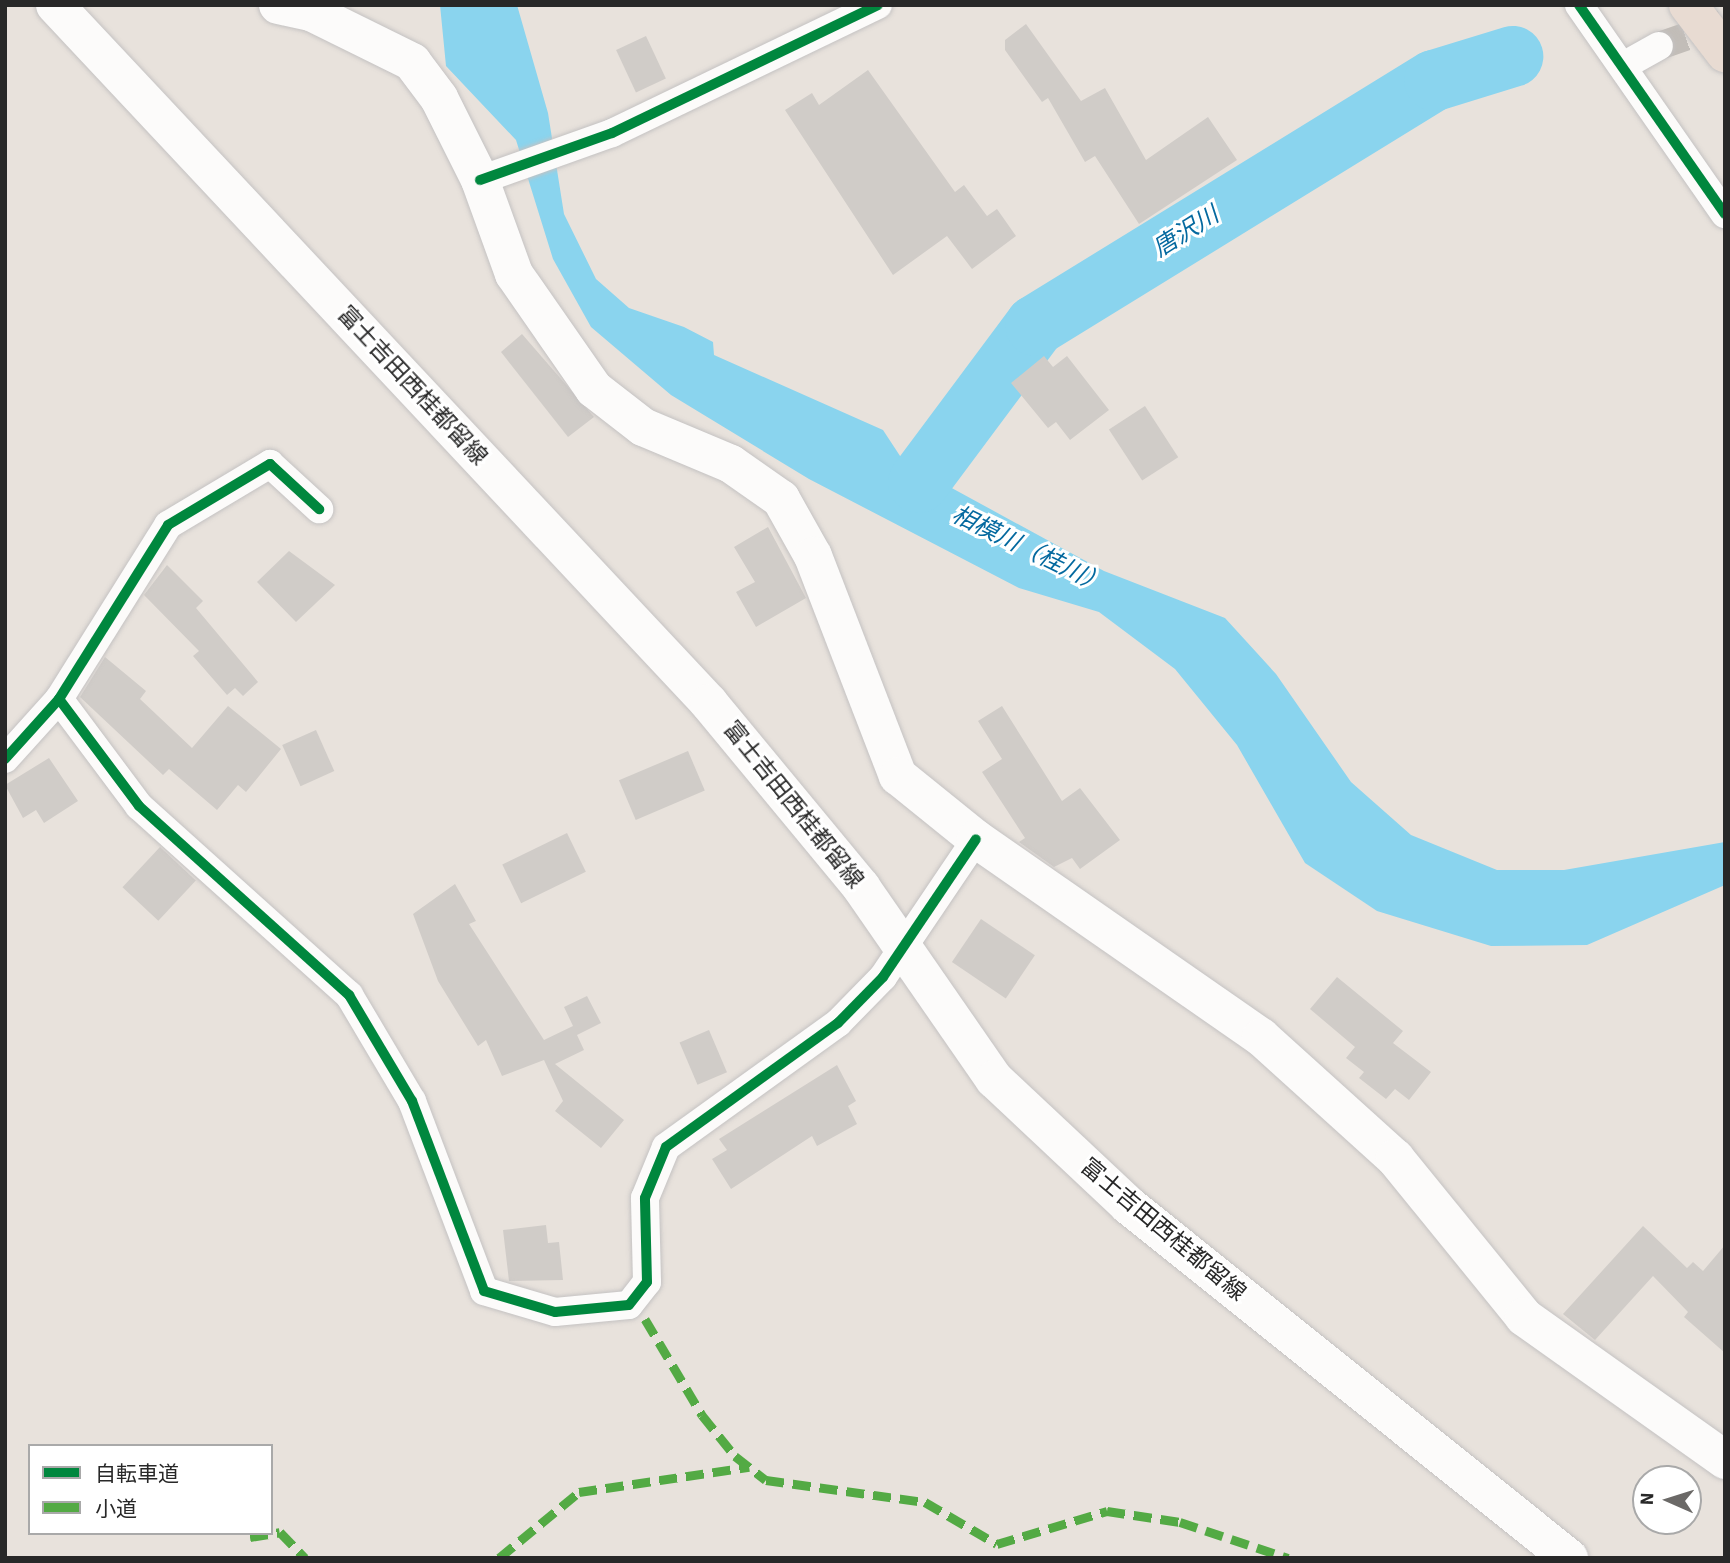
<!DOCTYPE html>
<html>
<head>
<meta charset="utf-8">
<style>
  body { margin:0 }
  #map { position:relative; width:1730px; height:1563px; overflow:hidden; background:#e8e2dc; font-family:"Source Sans 3","Noto Sans JP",sans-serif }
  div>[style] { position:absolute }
  .water>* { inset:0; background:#8ad4ee }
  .river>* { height:61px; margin:-30.5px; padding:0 30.5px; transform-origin:30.5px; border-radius:30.5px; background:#8ad4ee }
  .building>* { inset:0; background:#d0ccc8; transform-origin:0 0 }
  .minor-tunnel>* { height:28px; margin-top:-14px; transform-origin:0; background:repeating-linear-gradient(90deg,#c2bdb8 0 28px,transparent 0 42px) }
  .roads { filter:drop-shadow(0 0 2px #c4c2c2) drop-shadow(0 0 2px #c4c2c2) }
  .minor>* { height:28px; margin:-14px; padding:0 14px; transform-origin:14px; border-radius:14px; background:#fcfbfa }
  .secondary>* { height:38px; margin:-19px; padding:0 19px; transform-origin:19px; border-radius:19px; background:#fcfbfa }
  .motorway>* { height:38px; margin:-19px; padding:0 19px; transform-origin:19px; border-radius:19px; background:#e8dbd2 }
  .quiet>* { height:9px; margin-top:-4.5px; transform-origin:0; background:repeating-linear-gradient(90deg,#53aa44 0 18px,transparent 0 27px) }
  .cycleway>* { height:10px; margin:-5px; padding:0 5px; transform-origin:5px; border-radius:5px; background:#00873e }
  span { translate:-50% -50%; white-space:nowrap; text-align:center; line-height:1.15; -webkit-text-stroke:6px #fff; paint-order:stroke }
  .street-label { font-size:23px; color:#282828 }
  .water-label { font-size:24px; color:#04699f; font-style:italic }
  .frame { position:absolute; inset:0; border:7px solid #282828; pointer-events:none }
  .legend { position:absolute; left:28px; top:1444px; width:245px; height:91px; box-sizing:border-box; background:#fff; border:2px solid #a9a9a9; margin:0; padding:9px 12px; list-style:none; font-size:21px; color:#282828 }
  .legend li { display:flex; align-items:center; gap:14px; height:35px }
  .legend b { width:35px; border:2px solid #a9a9a9 }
  .north { position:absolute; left:1632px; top:1465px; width:70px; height:70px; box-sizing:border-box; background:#fff; border:2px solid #a9a9a9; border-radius:50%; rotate:273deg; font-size:19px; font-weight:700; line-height:28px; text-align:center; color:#282828 }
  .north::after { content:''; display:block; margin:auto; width:24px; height:32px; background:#6b6967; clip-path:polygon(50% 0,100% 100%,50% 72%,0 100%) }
</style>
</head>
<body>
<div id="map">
  <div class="water">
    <i style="clip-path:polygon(440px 5px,517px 5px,548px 113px,564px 214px,596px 279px,629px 308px,684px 327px,713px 342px,714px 355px,883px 430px,904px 462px,1104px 571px,1225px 618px,1276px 674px,1351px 782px,1411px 835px,1497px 870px,1564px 870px,1725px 842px,1725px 885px,1587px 945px,1491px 946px,1377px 911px,1305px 863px,1237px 745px,1175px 669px,1099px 612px,1019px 588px,809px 479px,671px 395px,591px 327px,553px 259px,516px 140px,446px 66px)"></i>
  </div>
  <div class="river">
    <i style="left:918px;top:482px;width:196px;rotate:-53.3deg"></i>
    <i style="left:1035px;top:325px;width:468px;rotate:-31.6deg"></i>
    <i style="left:1434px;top:80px;width:82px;rotate:-17.1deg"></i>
  </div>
  <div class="building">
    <i style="clip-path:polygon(1026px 24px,1081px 101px,1105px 88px,1146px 160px,1208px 117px,1237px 160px,1139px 224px,1095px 156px,1085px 162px,1048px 98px,1042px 102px,1005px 50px,1005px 40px)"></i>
    <i style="left:646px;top:36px;width:47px;height:33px;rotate:65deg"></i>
    <i style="clip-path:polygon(868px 70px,955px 192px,964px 185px,987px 216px,997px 209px,1016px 236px,972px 269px,947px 236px,893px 275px,785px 110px,812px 93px,819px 105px)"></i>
    <i style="clip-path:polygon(522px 334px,594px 417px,568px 437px,501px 352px)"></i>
    <i style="clip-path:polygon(1044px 356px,1053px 367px,1067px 356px,1109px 410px,1070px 440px,1056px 422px,1048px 428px,1011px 383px)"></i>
    <i style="left:1145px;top:406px;width:61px;height:43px;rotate:57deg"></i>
    <i style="clip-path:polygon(768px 527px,806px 598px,756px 627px,736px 592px,755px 582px,734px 547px)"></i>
    <i style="clip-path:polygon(289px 551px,335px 585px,296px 622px,257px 582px)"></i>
    <i style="clip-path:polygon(167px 565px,203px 601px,196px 608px,258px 682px,243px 696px,235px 688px,227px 695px,193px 656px,199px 651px,144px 595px)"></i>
    <i style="clip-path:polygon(105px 657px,146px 691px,140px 699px,192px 748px,228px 706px,281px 749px,246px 792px,238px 785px,217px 810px,169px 769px,163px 775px,80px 697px)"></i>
    <i style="clip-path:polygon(1002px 706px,1062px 801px,1080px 788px,1120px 840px,1080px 869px,1072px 858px,1054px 867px,1019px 842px,1025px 838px,982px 772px,1002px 759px,978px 721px)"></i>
    <i style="left:316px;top:730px;width:45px;height:37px;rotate:66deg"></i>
    <i style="left:688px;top:751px;width:43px;height:75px;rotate:67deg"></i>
    <i style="clip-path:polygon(49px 758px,78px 801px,44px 823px,36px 810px,23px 818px,5px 785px)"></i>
    <i style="left:567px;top:833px;width:43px;height:72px;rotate:64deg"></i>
    <i style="left:160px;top:847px;width:49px;height:55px;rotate:43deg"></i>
    <i style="clip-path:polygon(455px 884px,476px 921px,469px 924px,544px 1040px,573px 1026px,564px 1007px,587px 996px,601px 1023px,577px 1035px,584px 1050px,555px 1064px,624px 1120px,601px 1148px,555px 1111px,563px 1101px,544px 1060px,502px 1076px,486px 1040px,478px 1046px,438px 981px,413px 914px)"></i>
    <i style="left:981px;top:919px;width:65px;height:52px;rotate:34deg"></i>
    <i style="clip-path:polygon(1337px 977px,1403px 1031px,1393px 1043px,1431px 1072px,1409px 1100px,1395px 1089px,1386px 1099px,1359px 1078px,1364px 1072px,1346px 1058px,1355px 1047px,1310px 1009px)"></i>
    <i style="left:709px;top:1030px;width:46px;height:32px;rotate:67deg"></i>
    <i style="clip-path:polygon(837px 1065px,856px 1101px,848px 1106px,857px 1124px,817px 1146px,812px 1136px,731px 1189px,712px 1159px,727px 1150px,719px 1139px)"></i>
    <i style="clip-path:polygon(546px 1225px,548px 1243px,559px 1242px,563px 1280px,509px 1281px,503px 1230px)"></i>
    <i style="clip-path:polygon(1643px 1226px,1687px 1268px,1693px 1262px,1703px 1271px,1725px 1245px,1725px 1353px,1684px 1317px,1688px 1312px,1653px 1276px,1595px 1340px,1563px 1314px)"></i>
  </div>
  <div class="minor-tunnel">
    <i style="left:1659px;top:46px;width:67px;rotate:-19.2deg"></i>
  </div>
  <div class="roads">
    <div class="minor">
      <i style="left:1579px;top:5px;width:255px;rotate:55.1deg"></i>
      <i style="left:1623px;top:66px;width:41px;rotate:-29.1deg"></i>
      <i style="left:480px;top:180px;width:140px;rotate:-19.6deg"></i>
      <i style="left:612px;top:133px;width:295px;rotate:-25.7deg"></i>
      <i style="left:59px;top:699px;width:205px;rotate:-57.9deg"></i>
      <i style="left:168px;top:525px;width:119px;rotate:-30.9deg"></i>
      <i style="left:270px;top:464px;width:67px;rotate:42.6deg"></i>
      <i style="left:5px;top:759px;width:81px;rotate:-48deg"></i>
      <i style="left:59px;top:699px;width:134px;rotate:53.2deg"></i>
      <i style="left:139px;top:806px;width:283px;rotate:42deg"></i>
      <i style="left:349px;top:995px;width:123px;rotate:59.3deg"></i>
      <i style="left:412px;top:1101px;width:203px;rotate:69.2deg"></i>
      <i style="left:484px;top:1291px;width:74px;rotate:16.5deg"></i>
      <i style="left:555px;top:1312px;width:74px;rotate:-5.4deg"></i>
      <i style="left:629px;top:1305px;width:29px;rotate:-52deg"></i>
      <i style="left:647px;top:1282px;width:84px;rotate:-91.4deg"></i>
      <i style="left:645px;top:1198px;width:55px;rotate:-67.6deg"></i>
      <i style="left:666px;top:1147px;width:212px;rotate:-35.8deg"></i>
      <i style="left:838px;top:1023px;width:64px;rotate:-45.6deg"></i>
      <i style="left:883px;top:977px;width:166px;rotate:-56deg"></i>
    </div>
    <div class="secondary">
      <i style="left:55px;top:5px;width:957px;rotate:46.86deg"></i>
      <i style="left:709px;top:703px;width:239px;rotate:50.4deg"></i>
      <i style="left:861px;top:887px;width:234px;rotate:55.3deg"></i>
      <i style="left:994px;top:1079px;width:184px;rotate:43.2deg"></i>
      <i style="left:1128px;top:1205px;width:565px;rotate:38.68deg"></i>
      <i style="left:278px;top:5px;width:34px;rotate:12deg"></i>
      <i style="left:311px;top:12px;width:113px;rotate:26.3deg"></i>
      <i style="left:412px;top:62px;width:45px;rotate:53.1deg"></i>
      <i style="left:439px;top:98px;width:92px;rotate:63.4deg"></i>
      <i style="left:480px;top:180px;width:100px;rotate:70.1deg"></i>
      <i style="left:514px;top:274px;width:140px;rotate:55.2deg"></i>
      <i style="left:594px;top:389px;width:62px;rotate:37.8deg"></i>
      <i style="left:643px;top:427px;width:95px;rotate:22.8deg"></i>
      <i style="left:731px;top:464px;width:61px;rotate:35deg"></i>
      <i style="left:781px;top:499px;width:65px;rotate:60.7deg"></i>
      <i style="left:813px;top:556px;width:236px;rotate:68.9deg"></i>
      <i style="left:898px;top:776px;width:100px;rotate:38.9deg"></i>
      <i style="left:976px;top:839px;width:347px;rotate:34.8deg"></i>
      <i style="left:1261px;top:1037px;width:181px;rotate:42.1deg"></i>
      <i style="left:1395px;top:1158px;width:205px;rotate:50.9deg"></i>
      <i style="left:1524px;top:1317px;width:247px;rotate:35.4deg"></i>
    </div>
    <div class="motorway">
      <i style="left:1688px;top:5px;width:61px;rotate:52.4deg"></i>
    </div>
  </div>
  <div class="quiet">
    <i style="left:645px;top:1319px;width:112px;rotate:59.3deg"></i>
    <i style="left:702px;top:1415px;width:53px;rotate:51.2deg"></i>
    <i style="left:735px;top:1456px;width:39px;rotate:38deg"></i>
    <i style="left:766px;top:1480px;width:161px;rotate:7.9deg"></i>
    <i style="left:925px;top:1502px;width:83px;rotate:30.3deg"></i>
    <i style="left:997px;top:1544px;width:115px;rotate:-16.7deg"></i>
    <i style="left:1107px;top:1511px;width:74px;rotate:8.6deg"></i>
    <i style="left:1180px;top:1522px;width:114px;rotate:18.4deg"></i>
    <i style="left:250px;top:1537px;width:30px;rotate:-9deg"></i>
    <i style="left:280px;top:1532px;width:36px;rotate:46deg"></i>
    <i style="left:499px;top:1558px;width:104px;rotate:-39.5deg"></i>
    <i style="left:579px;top:1492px;width:172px;rotate:-8.4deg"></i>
  </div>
  <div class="cycleway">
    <i style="left:1579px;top:5px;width:255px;rotate:55.1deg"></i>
    <i style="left:480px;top:180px;width:140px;rotate:-19.6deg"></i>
    <i style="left:612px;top:133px;width:295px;rotate:-25.7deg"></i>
    <i style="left:59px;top:699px;width:205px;rotate:-57.9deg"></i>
    <i style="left:168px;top:525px;width:119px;rotate:-30.9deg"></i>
    <i style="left:270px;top:464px;width:67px;rotate:42.6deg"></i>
    <i style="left:5px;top:759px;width:81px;rotate:-48deg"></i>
    <i style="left:59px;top:699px;width:134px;rotate:53.2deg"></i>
    <i style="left:139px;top:806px;width:283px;rotate:42deg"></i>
    <i style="left:349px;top:995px;width:123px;rotate:59.3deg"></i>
    <i style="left:412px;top:1101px;width:203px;rotate:69.2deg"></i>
    <i style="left:484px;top:1291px;width:74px;rotate:16.5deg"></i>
    <i style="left:555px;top:1312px;width:74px;rotate:-5.4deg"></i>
    <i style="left:629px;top:1305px;width:29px;rotate:-52deg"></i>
    <i style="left:647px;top:1282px;width:84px;rotate:-91.4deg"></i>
    <i style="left:645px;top:1198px;width:55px;rotate:-67.6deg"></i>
    <i style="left:666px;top:1147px;width:212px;rotate:-35.8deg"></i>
    <i style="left:838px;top:1023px;width:64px;rotate:-45.6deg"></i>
    <i style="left:883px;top:977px;width:166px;rotate:-56deg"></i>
  </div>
  <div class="street-label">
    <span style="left:412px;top:386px;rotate:47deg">富士吉田西桂都留線</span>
    <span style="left:793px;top:805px;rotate:51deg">富士吉田西桂都留線</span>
    <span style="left:1163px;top:1230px;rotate:40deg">富士吉田西桂都留線</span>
  </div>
  <div class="water-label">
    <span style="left:1186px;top:232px;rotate:-32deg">唐沢川</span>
    <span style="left:1029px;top:550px;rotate:26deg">相模川（桂川）</span>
  </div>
  <div class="frame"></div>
  <ul class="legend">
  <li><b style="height:9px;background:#00873e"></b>自転車道</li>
  <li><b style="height:9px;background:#53aa44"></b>小道</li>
  </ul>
  <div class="north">N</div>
</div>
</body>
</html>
